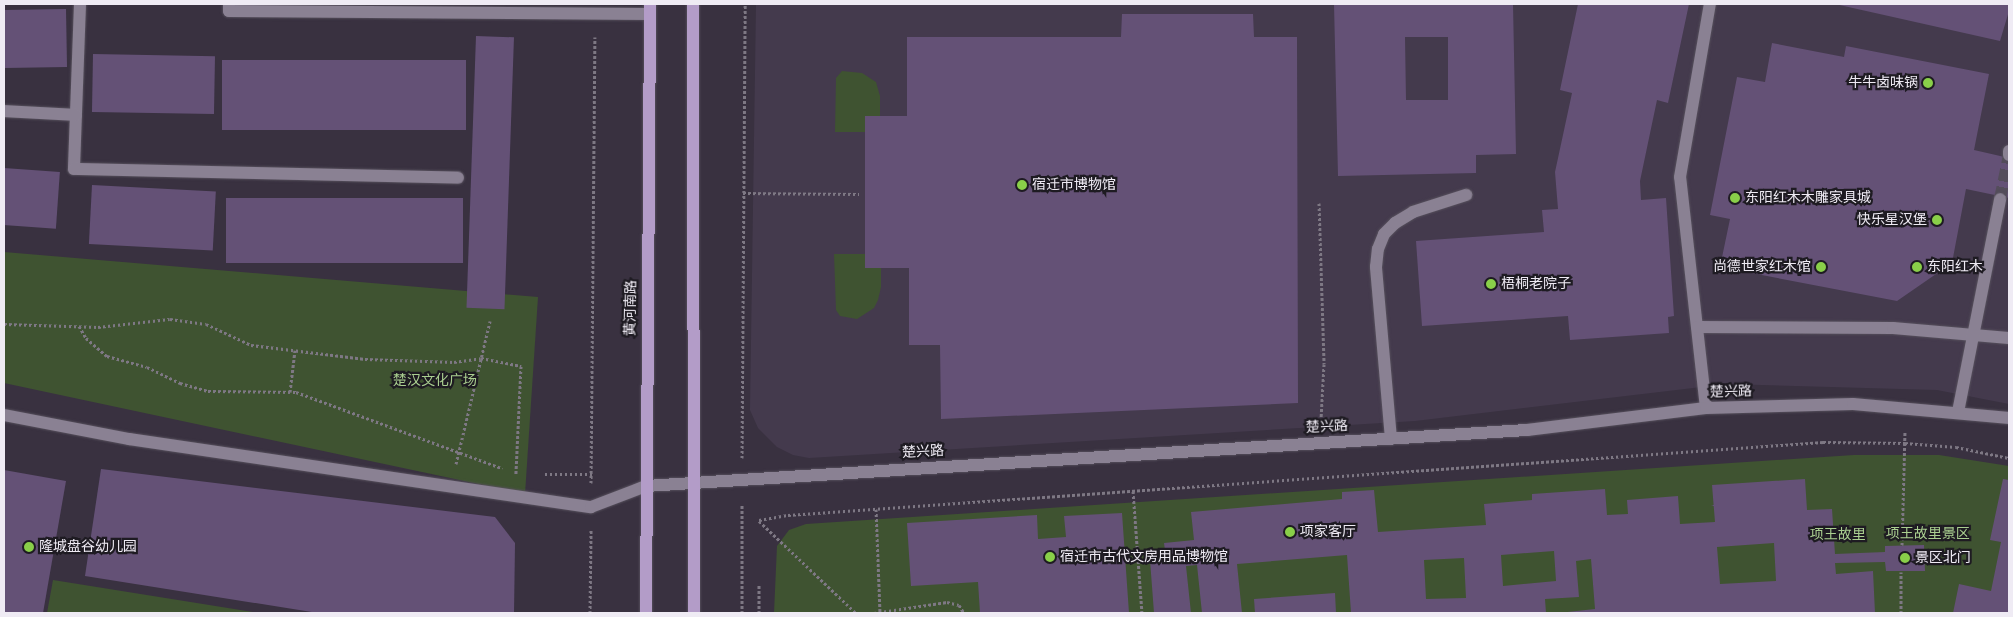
<!DOCTYPE html>
<html>
<head>
<meta charset="utf-8">
<style>
  body { margin:0 }
  #map { position:relative; width:2013px; height:617px; overflow:hidden; background:#393140; font-family:"Nunito Sans","Noto Sans SC",sans-serif }
  div>[style] { position:absolute }
  .built>* { inset:0; background:#443a4d }
  .green>* { inset:0; background:#3f5331 }
  .building>* { inset:0; background:#645176; transform-origin:0 0 }
  .pedestrian-tunnel>* { height:12px; margin-top:-6px; transform-origin:0; background:repeating-linear-gradient(90deg,#544d5b 0 12px,transparent 0 18px) }
  .path>* { height:3px; margin-top:-1.5px; transform-origin:0; background:repeating-linear-gradient(90deg,#7e7884 0 2.5px,transparent 0 5px) }
  .roads { filter:drop-shadow(0 0 1px #56505c) drop-shadow(0 0 1px #56505c) }
  .service>* { height:12px; margin:-6px; padding:0 6px; transform-origin:6px; border-radius:6px; background:#8a8193 }
  .pedestrian>* { height:12px; margin:-6px; padding:0 6px; transform-origin:6px; border-radius:6px; background:#8a8193 }
  .minor>* { height:12px; margin:-6px; padding:0 6px; transform-origin:6px; border-radius:6px; background:#8a8193 }
  .tertiary>* { height:12px; margin:-6px; padding:0 6px; transform-origin:6px; border-radius:6px; background:#8a8193 }
  .primary>* { height:12px; margin:-6px; padding:0 6px; transform-origin:6px; border-radius:6px; background:#b39cc8 }
  .dots>* { width:14px; height:14px; translate:-50% -50%; box-sizing:border-box; border:2px solid #1e1b22; border-radius:50% }
  span { translate:-50% -50%; white-space:nowrap; text-align:center; line-height:1.15; -webkit-text-stroke:4.5px #1e1b22; paint-order:stroke }
  .poi-label { font-size:14px; color:#efebf4 }
  .right { translate:-100% -50%; text-align:right }
  .left { translate:0 -50%; text-align:left }
  .street-label { font-size:14px; color:#efebf4 }
  .park-label { font-size:14px; color:#aacf90 }
  .frame { position:absolute; inset:0; border:5px solid #efebf4; pointer-events:none }
</style>
</head>
<body>
<div id="map">
  <div class="built">
    <i style="clip-path:polygon(756px 4px,2009px 4px,2009px 404px,1937px 390px,1727px 384px,1415px 421px,809px 458px,793px 455px,777px 447px,758px 428px,750px 410px)"></i>
  </div>
  <div class="green">
    <i style="clip-path:polygon(842px 71px,862px 73px,876px 82px,880px 96px,880px 132px,835px 132px,836px 78px)"></i>
    <i style="clip-path:polygon(4px 252px,538px 297px,525px 494px,4px 383px)"></i>
    <i style="clip-path:polygon(834px 254px,881px 254px,881px 287px,878px 300px,874px 308px,857px 319px,840px 316px,836px 310px)"></i>
    <i style="clip-path:polygon(1854px 455px,1939px 455px,2009px 466px,2009px 613px,774px 613px,777px 546px,789px 530px,806px 524px)"></i>
    <i style="clip-path:polygon(53px 580px,259px 613px,47px 613px)"></i>
  </div>
  <div class="building">
    <i style="clip-path:polygon(evenodd,1334px 4px,1513px 4px,1516px 154px,1476px 155px,1476px 173px,1338px 176px,1334px 4px,1405px 37px,1448px 37px,1448px 100px,1406px 100px,1405px 37px)"></i>
    <i style="clip-path:polygon(1578px 4px,1689px 4px,1668px 103px,1657px 100px,1640px 181px,1641px 200px,1666px 198px,1674px 316px,1668px 317px,1669px 333px,1570px 340px,1568px 316px,1422px 326px,1416px 241px,1544px 232px,1542px 210px,1558px 209px,1555px 172px,1572px 93px,1560px 90px)"></i>
    <i style="clip-path:polygon(1835px 4px,2009px 4px,2009px 11px,2000px 41px)"></i>
    <i style="left:66px;top:9px;width:58px;height:62px;rotate:89deg"></i>
    <i style="clip-path:polygon(1122px 14px,1253px 14px,1254px 37px,1297px 37px,1298px 403px,941px 419px,940px 345px,909px 345px,909px 268px,865px 268px,865px 116px,907px 116px,907px 37px,1121px 37px)"></i>
    <i style="left:476px;top:36px;width:38px;height:272px;rotate:2deg"></i>
    <i style="clip-path:polygon(1772px 43px,1844px 57px,1846px 46px,1989px 74px,1974px 150px,2009px 158px,2009px 198px,1966px 189px,1952px 263px,1897px 301px,1720px 267px,1730px 219px,1710px 215px,1737px 77px,1765px 82px)"></i>
    <i style="left:93px;top:54px;width:122px;height:58px;rotate:1deg"></i>
    <i style="left:222px;top:60px;width:244px;height:70px"></i>
    <i style="left:4px;top:168px;width:56px;height:57px;rotate:4deg"></i>
    <i style="left:92px;top:185px;width:124px;height:59px;rotate:3deg"></i>
    <i style="left:463px;top:198px;width:65px;height:237px;rotate:90deg"></i>
    <i style="clip-path:polygon(101px 469px,495px 517px,515px 543px,514px 613px,318px 613px,85px 576px)"></i>
    <i style="clip-path:polygon(4px 470px,66px 481px,43px 613px,4px 613px)"></i>
    <i style="clip-path:polygon(evenodd,1805px 479px,1807px 510px,1832px 509px,1835px 554px,1885px 552px,1885px 546px,1924px 545px,1925px 571px,1886px 571px,1885px 562px,1835px 563px,1836px 574px,1873px 571px,1875px 613px,1558px 613px,1595px 609px,1591px 559px,1576px 561px,1579px 597px,1545px 599px,1546px 613px,1351px 613px,1347px 555px,1237px 564px,1242px 613px,1202px 613px,1197px 565px,1186px 566px,1191px 613px,1154px 613px,1150px 560px,1166px 558px,1164px 543px,1194px 540px,1191px 512px,1342px 499px,1342px 492px,1374px 490px,1378px 532px,1486px 525px,1484px 504px,1532px 500px,1532px 494px,1605px 489px,1607px 515px,1628px 514px,1627px 500px,1678px 496px,1680px 524px,1715px 522px,1712px 485px,1805px 479px,1774px 543px,1776px 581px,1720px 584px,1717px 547px,1774px 543px,1805px 479px,1554px 551px,1556px 581px,1503px 586px,1501px 555px,1554px 551px,1805px 479px,1464px 558px,1466px 598px,1426px 599px,1424px 560px,1464px 558px)"></i>
    <i style="clip-path:polygon(2003px 479px,2009px 480px,2009px 613px,1953px 613px,1959px 584px,1991px 591px,2001px 542px,1990px 540px)"></i>
    <i style="clip-path:polygon(1122px 513px,1129px 613px,980px 613px,978px 582px,911px 586px,907px 523px,1037px 515px,1038px 539px,1066px 537px,1064px 516px)"></i>
    <i style="clip-path:polygon(1335px 593px,1336px 613px,1255px 613px,1254px 599px)"></i>
  </div>
  <div class="pedestrian-tunnel">
    <i style="left:2000px;top:199px;width:45px;rotate:-78.4deg"></i>
  </div>
  <div class="path">
    <i style="left:743px;top:193px;width:116px;rotate:0.5deg"></i>
    <i style="left:1319px;top:203px;width:161px;rotate:88.2deg"></i>
    <i style="left:1324px;top:364px;width:56px;rotate:93.1deg"></i>
    <i style="left:4px;top:324px;width:94px;rotate:1.8deg"></i>
    <i style="left:98px;top:327px;width:72px;rotate:-6.3deg"></i>
    <i style="left:170px;top:319px;width:36px;rotate:8deg"></i>
    <i style="left:206px;top:324px;width:50px;rotate:25deg"></i>
    <i style="left:251px;top:345px;width:115px;rotate:7deg"></i>
    <i style="left:365px;top:359px;width:89px;rotate:1.9deg"></i>
    <i style="left:454px;top:362px;width:27px;rotate:-8deg"></i>
    <i style="left:481px;top:358px;width:41px;rotate:11.3deg"></i>
    <i style="left:521px;top:366px;width:108px;rotate:92.7deg"></i>
    <i style="left:79px;top:326px;width:14px;rotate:60deg"></i>
    <i style="left:86px;top:338px;width:28px;rotate:41deg"></i>
    <i style="left:107px;top:356px;width:41px;rotate:15.4deg"></i>
    <i style="left:147px;top:367px;width:37px;rotate:26deg"></i>
    <i style="left:180px;top:383px;width:29px;rotate:16deg"></i>
    <i style="left:208px;top:391px;width:88px;rotate:0.7deg"></i>
    <i style="left:296px;top:392px;width:220px;rotate:20.3deg"></i>
    <i style="left:290px;top:392px;width:42px;rotate:-83.2deg"></i>
    <i style="left:742px;top:458px;width:454px;rotate:-89.6deg"></i>
    <i style="left:456px;top:464px;width:147px;rotate:-76.6deg"></i>
    <i style="left:545px;top:474px;width:47px"></i>
    <i style="left:591px;top:483px;width:446px;rotate:-89.5deg"></i>
    <i style="left:1133px;top:491px;width:122px;rotate:85.8deg"></i>
    <i style="left:876px;top:509px;width:103px;rotate:87.8deg"></i>
    <i style="left:759px;top:520px;width:29px;rotate:-10deg"></i>
    <i style="left:788px;top:515px;width:1038px;rotate:-4.03deg"></i>
    <i style="left:1823px;top:442px;width:82px;rotate:0.7deg"></i>
    <i style="left:1905px;top:443px;width:51px;rotate:4.5deg"></i>
    <i style="left:1956px;top:447px;width:54px;rotate:11.7deg"></i>
    <i style="left:759px;top:521px;width:134px;rotate:43.5deg"></i>
    <i style="left:1902px;top:545px;width:114px;rotate:-88.5deg"></i>
    <i style="left:590px;top:613px;width:84px;rotate:-89.3deg"></i>
    <i style="left:742px;top:613px;width:109px;rotate:-90deg"></i>
    <i style="left:759px;top:613px;width:29px;rotate:-90deg"></i>
    <i style="left:874px;top:613px;width:74px;rotate:-8.6deg"></i>
    <i style="left:947px;top:602px;width:12px;rotate:14deg"></i>
    <i style="left:959px;top:605px;width:9px;rotate:58deg"></i>
    <i style="left:1901px;top:613px;width:41px;rotate:-90deg"></i>
  </div>
  <div class="roads">
    <div class="service">
      <i style="left:80px;top:4px;width:165px;rotate:92.1deg"></i>
      <i style="left:74px;top:169px;width:384px;rotate:1.3deg"></i>
      <i style="left:229px;top:4px;width:7px;rotate:90deg"></i>
      <i style="left:229px;top:11px;width:421px;rotate:0.4deg"></i>
      <i style="left:4px;top:111px;width:72px;rotate:3.2deg"></i>
      <i style="left:1706px;top:408px;width:232px;rotate:-96.4deg"></i>
      <i style="left:1680px;top:177px;width:176px;rotate:-80.2deg"></i>
      <i style="left:1391px;top:439px;width:173px;rotate:-95deg"></i>
      <i style="left:1376px;top:267px;width:18px;rotate:-84deg"></i>
      <i style="left:1378px;top:249px;width:16px;rotate:-68deg"></i>
      <i style="left:1384px;top:234px;width:16px;rotate:-45deg"></i>
      <i style="left:1395px;top:223px;width:21px;rotate:-31deg"></i>
      <i style="left:1413px;top:212px;width:56px;rotate:-17.8deg"></i>
    </div>
    <div class="pedestrian">
      <i style="left:2009px;top:155px;width:4px;rotate:-90deg"></i>
      <i style="left:1697px;top:327px;width:196px;rotate:0.3deg"></i>
      <i style="left:1893px;top:328px;width:116px;rotate:4.9deg"></i>
      <i style="left:1958px;top:412px;width:217px;rotate:-78.8deg"></i>
    </div>
    <div class="minor">
      <i style="left:4px;top:415px;width:127px;rotate:10.9deg"></i>
      <i style="left:129px;top:439px;width:467px;rotate:8.4deg"></i>
      <i style="left:591px;top:507px;width:59px;rotate:-20.9deg"></i>
    </div>
    <div class="tertiary">
      <i style="left:646px;top:486px;width:883px;rotate:-3.64deg"></i>
      <i style="left:1527px;top:430px;width:180px;rotate:-7deg"></i>
      <i style="left:1706px;top:408px;width:147px;rotate:-1.6deg"></i>
      <i style="left:1853px;top:404px;width:157px;rotate:5.1deg"></i>
    </div>
    <div class="primary">
      <i style="left:693px;top:4px;width:609px;rotate:89.91deg"></i>
      <i style="left:646px;top:613px;width:609px;rotate:-89.62deg"></i>
    </div>
  </div>
  <div class="dots">
    <i style="left:1928px;top:83px;background:#89cf49"></i>
    <i style="left:1022px;top:185px;background:#89cf49"></i>
    <i style="left:1735px;top:198px;background:#89cf49"></i>
    <i style="left:1937px;top:220px;background:#89cf49"></i>
    <i style="left:1821px;top:267px;background:#89cf49"></i>
    <i style="left:1917px;top:267px;background:#89cf49"></i>
    <i style="left:1491px;top:284px;background:#89cf49"></i>
    <i style="left:1290px;top:532px;background:#89cf49"></i>
    <i style="left:29px;top:547px;background:#89cf49"></i>
    <i style="left:1050px;top:557px;background:#89cf49"></i>
    <i style="left:1905px;top:558px;background:#89cf49"></i>
  </div>
  <div class="poi-label">
    <span class="right" style="left:1918px;top:83px">牛牛卤味锅</span>
    <span class="left" style="left:1032px;top:185px">宿迁市博物馆</span>
    <span class="left" style="left:1745px;top:198px">东阳红木木雕家具城</span>
    <span class="right" style="left:1927px;top:220px">快乐星汉堡</span>
    <span class="right" style="left:1811px;top:267px">尚德世家红木馆</span>
    <span class="left" style="left:1927px;top:267px">东阳红木</span>
    <span class="left" style="left:1501px;top:284px">梧桐老院子</span>
    <span class="left" style="left:1300px;top:532px">项家客厅</span>
    <span class="left" style="left:39px;top:547px">隆城盘谷幼儿园</span>
    <span class="left" style="left:1060px;top:557px">宿迁市古代文房用品博物馆</span>
    <span class="left" style="left:1915px;top:558px">景区北门</span>
  </div>
  <div class="street-label">
    <span style="left:631px;top:308px;rotate:-89deg">黄河南路</span>
    <span style="left:1731px;top:392px;rotate:-2deg">楚兴路</span>
    <span style="left:1327px;top:427px;rotate:-3deg">楚兴路</span>
    <span style="left:923px;top:452px;rotate:-3deg">楚兴路</span>
  </div>
  <div class="park-label">
    <span style="left:435px;top:381px">楚汉文化广场</span>
    <span style="left:1928px;top:534px">项王故里景区</span>
    <span style="left:1838px;top:535px">项王故里</span>
  </div>
  <div class="frame"></div>
</div>
</body>
</html>
